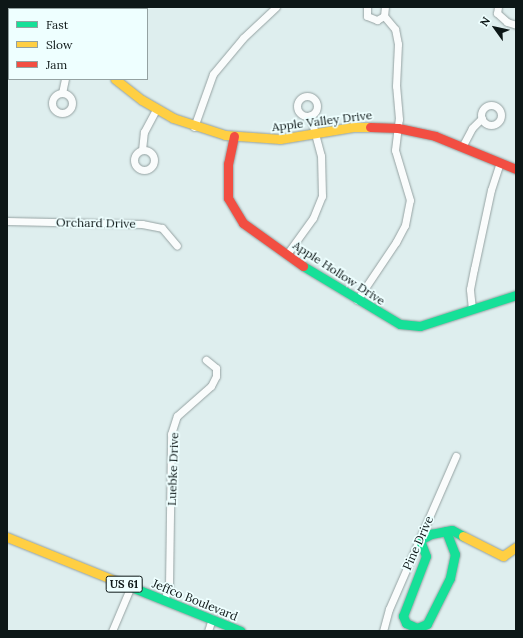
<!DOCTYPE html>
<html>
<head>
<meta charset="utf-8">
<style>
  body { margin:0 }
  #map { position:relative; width:523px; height:638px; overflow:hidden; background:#deeeee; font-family:Lora,serif }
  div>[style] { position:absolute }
  .roads { filter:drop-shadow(0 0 1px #95a2a2) drop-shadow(0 0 1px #95a2a2) }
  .street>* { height:7px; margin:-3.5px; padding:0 3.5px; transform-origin:3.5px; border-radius:3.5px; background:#fafcfc }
  .street>.ring { margin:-3.5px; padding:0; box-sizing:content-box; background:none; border:7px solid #fafcfc; border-radius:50% }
  .fast>* { height:9px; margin:-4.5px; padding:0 4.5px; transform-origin:4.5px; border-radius:4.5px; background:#16e098 }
  .slow>* { height:9px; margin:-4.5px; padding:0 4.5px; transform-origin:4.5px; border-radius:4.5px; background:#ffcf43 }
  .jam>* { height:9px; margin:-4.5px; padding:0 4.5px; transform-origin:4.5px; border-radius:4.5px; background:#f24e42 }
  span { translate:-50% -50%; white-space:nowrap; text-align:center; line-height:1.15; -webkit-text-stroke:3.5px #eff; paint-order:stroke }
  .shield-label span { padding:1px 3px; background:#eff; border:1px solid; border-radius:3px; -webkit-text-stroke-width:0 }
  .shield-label { font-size:11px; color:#0d1717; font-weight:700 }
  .street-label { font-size:12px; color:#0d1717 }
  .frame { position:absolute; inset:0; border:8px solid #0d1717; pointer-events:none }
  .legend { position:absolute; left:8px; top:8px; width:140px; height:72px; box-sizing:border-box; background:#eff; border:1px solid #94a2a2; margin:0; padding:5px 7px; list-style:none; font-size:12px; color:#0d1717 }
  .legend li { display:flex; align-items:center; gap:8px; height:20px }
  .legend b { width:20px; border:1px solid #94a2a2 }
  .north { position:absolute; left:475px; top:8px; width:40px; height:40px; -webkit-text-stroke:3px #eff; paint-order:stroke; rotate:303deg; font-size:11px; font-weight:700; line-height:16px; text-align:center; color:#0d1717 }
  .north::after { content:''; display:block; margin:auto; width:14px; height:18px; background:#0d1717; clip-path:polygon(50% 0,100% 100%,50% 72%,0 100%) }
</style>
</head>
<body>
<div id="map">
  <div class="roads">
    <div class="street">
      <i style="left:60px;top:7px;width:2px;rotate:63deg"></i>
      <i style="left:367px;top:7px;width:9px;rotate:90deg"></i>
      <i style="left:367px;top:16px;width:11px;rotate:22deg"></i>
      <i style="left:377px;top:20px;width:8px;rotate:-30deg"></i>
      <i style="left:384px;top:16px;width:9px;rotate:-84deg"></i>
      <i style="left:498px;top:7px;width:6px;rotate:99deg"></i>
      <i style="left:497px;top:13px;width:13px;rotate:42deg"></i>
      <i style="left:507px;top:22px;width:9px;rotate:18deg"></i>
      <i style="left:62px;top:93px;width:14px;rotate:-78deg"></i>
      <i class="ring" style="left:52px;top:93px;width:13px;height:13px"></i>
      <i class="ring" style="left:297px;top:96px;width:13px;height:13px"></i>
      <i class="ring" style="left:481px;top:105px;width:13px;height:13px"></i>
      <i style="left:194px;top:127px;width:56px;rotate:-70.3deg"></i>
      <i style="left:213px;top:74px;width:47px;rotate:-50.2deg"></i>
      <i style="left:243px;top:38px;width:45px;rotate:-43.2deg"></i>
      <i style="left:462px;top:147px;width:21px;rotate:-62deg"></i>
      <i style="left:472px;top:128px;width:14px;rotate:-45deg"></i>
      <i style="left:142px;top:150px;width:18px;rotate:-84deg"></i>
      <i style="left:144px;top:132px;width:26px;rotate:-62deg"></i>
      <i class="ring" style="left:134px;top:150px;width:13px;height:13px"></i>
      <i style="left:7px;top:221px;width:135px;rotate:1.3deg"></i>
      <i style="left:142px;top:224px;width:20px;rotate:11deg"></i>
      <i style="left:162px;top:228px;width:23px;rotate:50deg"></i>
      <i style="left:287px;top:254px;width:44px;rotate:-54.2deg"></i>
      <i style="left:313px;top:218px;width:24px;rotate:-68deg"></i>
      <i style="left:322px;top:196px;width:40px;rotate:-91.4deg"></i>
      <i style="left:321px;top:156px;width:42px;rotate:-105deg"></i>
      <i style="left:357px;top:300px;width:70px;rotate:-56.1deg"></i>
      <i style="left:396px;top:242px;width:19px;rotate:-62deg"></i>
      <i style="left:405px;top:225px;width:25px;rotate:-79deg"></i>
      <i style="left:410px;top:200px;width:52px;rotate:-106.7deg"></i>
      <i style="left:395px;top:150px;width:31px;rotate:-83deg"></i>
      <i style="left:399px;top:119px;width:33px;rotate:-95deg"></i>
      <i style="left:396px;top:86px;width:42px;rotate:-87.3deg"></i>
      <i style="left:398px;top:44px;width:15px;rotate:-101deg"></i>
      <i style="left:395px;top:29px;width:17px;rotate:-130deg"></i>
      <i style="left:472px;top:309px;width:20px;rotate:-96deg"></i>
      <i style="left:470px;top:289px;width:20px;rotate:-79deg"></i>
      <i style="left:474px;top:269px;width:81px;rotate:-77.9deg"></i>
      <i style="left:491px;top:190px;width:29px;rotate:-72deg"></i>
      <i style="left:164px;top:600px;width:15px;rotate:-70deg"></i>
      <i style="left:169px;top:586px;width:152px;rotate:-89.2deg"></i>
      <i style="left:171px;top:434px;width:19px;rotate:-72deg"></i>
      <i style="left:177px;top:416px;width:45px;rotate:-41.4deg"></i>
      <i style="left:211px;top:386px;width:11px;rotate:-63deg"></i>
      <i style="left:216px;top:376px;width:8px;rotate:-90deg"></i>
      <i style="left:216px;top:368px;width:13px;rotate:-141deg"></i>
      <i style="left:112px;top:631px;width:49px;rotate:-67.1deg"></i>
      <i style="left:208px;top:631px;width:13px;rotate:-72deg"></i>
      <i style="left:383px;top:631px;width:23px;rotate:-75deg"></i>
      <i style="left:389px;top:609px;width:167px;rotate:-66.4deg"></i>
    </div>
    <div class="fast">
      <i style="left:303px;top:266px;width:113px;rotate:30.9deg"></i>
      <i style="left:400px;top:324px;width:20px;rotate:6deg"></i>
      <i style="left:420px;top:326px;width:101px;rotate:-17.9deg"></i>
      <i style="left:446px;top:531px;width:25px;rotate:69deg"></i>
      <i style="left:455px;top:554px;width:25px;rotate:102deg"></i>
      <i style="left:450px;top:578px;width:51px;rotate:116.6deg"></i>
      <i style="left:427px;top:624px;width:11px;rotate:158deg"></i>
      <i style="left:417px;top:628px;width:12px;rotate:-156deg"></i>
      <i style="left:406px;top:623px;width:8px;rotate:-113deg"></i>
      <i style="left:403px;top:616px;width:64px;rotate:-69deg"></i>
      <i style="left:426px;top:556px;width:17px;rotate:-111deg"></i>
      <i style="left:420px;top:540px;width:13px;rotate:-29deg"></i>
      <i style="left:431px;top:534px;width:21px;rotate:-11deg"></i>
      <i style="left:452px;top:530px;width:13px;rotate:29deg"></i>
      <i style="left:119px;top:582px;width:131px;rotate:21.9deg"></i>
    </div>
    <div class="slow">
      <i style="left:115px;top:79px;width:34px;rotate:38deg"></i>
      <i style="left:142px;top:100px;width:36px;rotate:30deg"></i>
      <i style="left:173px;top:118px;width:55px;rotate:18.1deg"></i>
      <i style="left:225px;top:135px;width:55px;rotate:4.2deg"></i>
      <i style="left:280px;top:139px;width:74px;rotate:-9.3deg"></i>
      <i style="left:353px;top:127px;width:17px"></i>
      <i style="left:463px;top:536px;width:45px;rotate:26.6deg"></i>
      <i style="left:503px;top:556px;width:16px;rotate:-35deg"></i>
      <i style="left:7px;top:537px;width:121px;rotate:21.9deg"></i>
    </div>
    <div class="jam">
      <i style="left:370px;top:127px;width:28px;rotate:2deg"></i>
      <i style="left:398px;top:128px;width:38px;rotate:12deg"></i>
      <i style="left:435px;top:136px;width:87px;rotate:22.2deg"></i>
      <i style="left:234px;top:136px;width:29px;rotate:102deg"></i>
      <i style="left:228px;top:164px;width:34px;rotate:90deg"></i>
      <i style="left:228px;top:198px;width:29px;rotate:59deg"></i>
      <i style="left:243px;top:223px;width:74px;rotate:35.6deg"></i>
    </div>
  </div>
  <div class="shield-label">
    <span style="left:124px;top:584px">US 61</span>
  </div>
  <div class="street-label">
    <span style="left:322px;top:121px;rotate:-7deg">Apple Valley Drive</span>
    <span style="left:96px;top:223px;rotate:1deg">Orchard Drive</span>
    <span style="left:339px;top:273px;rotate:33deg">Apple Hollow Drive</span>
    <span style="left:173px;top:469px;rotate:-88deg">Luebke Drive</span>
    <span style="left:418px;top:543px;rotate:-66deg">Pine Drive</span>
    <span style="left:195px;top:600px;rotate:22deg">Jeffco Boulevard</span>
  </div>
  <div class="frame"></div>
  <ul class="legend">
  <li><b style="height:5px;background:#16e098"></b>Fast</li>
  <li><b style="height:5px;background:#ffcf43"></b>Slow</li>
  <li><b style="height:5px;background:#f24e42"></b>Jam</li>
  </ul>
  <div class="north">N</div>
</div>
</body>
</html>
